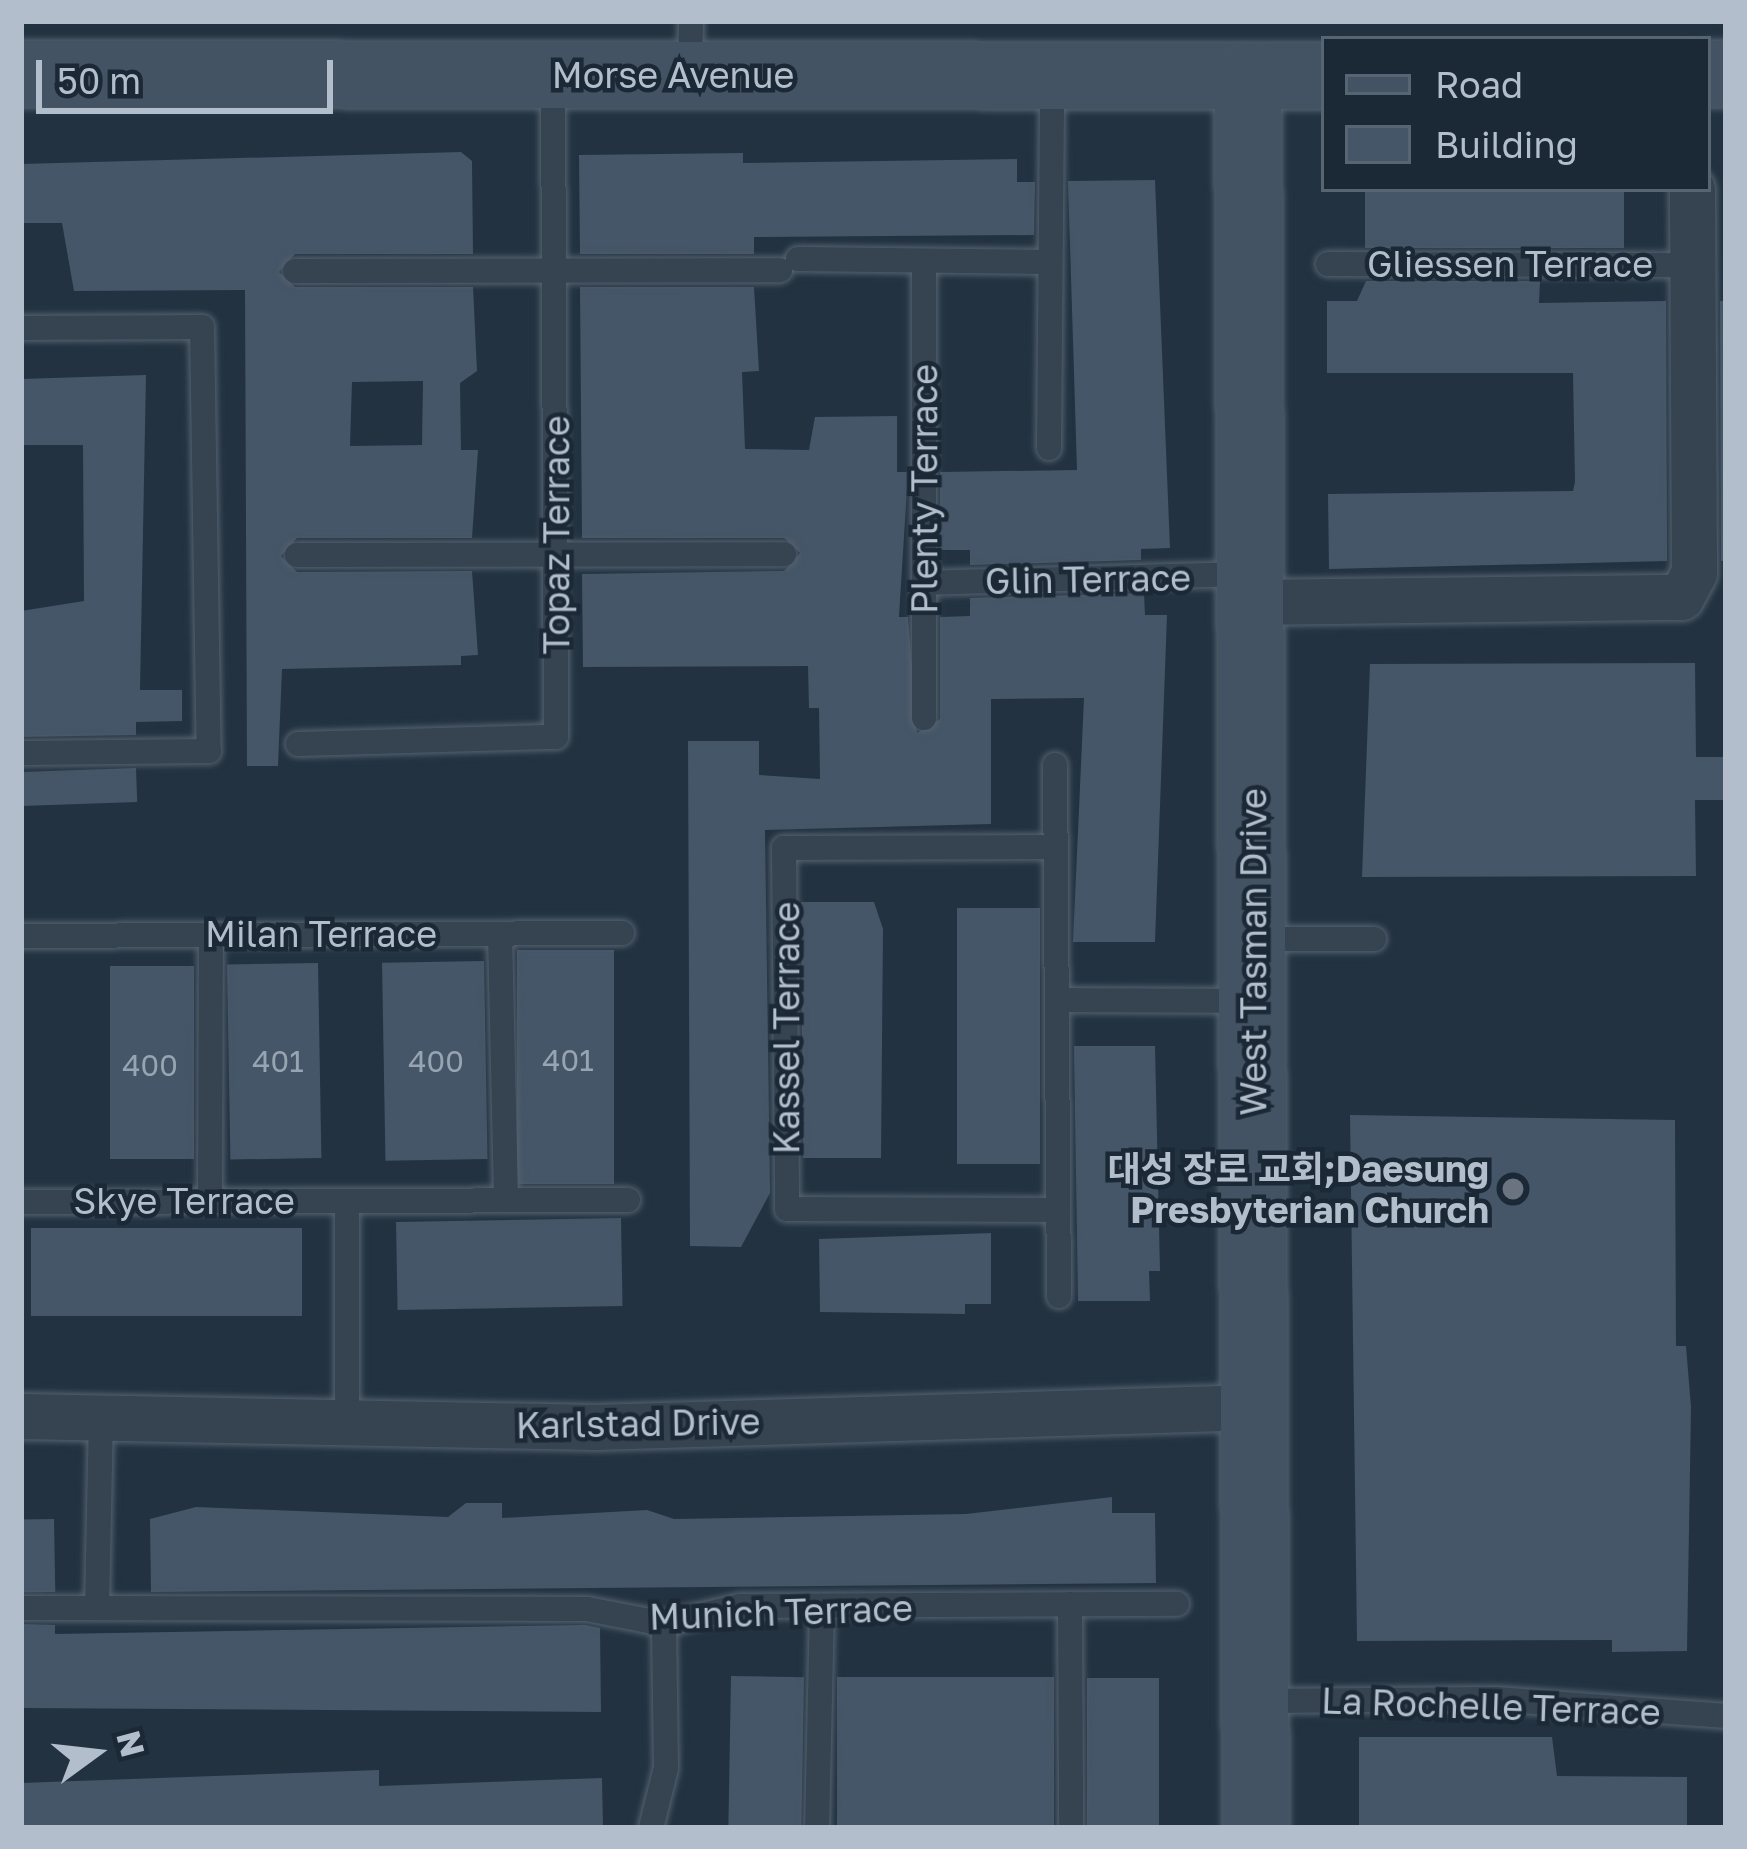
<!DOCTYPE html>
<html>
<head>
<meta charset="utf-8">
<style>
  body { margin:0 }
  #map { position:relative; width:1747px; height:1849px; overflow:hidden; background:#223241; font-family:"Golos Text","Noto Sans KR",sans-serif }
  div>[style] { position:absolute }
  .building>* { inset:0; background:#455668; transform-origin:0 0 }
  .roads { filter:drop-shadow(0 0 3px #54616e) drop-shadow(0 0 3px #54616e) }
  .lane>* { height:24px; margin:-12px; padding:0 12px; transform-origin:12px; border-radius:12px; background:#364351 }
  .street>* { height:45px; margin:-22.5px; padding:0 22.5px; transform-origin:22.5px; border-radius:22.5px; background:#364351 }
  .secondary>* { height:66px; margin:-33px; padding:0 33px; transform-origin:33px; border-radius:33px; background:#445364 }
  .dots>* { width:33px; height:33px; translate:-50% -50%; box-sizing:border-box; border:6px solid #1b2836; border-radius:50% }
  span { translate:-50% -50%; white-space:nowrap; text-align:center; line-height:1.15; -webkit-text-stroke:9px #1b2836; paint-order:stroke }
  .number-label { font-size:30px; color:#97a4b2 }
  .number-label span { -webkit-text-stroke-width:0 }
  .street-label { font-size:36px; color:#b2becb }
  .poi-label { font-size:36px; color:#b2becb; font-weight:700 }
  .right { translate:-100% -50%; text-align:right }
  .frame { position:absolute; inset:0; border:24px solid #b2becb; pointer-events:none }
  .legend { position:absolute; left:1321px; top:36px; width:390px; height:156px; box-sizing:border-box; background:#1b2836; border:3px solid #576472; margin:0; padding:15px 21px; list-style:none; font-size:36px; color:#b2becb }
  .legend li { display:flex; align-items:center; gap:24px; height:60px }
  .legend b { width:60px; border:3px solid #576472 }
  .north { position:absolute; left:36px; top:1693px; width:120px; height:120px; -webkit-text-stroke:9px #1b2836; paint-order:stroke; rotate:75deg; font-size:33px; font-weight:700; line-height:48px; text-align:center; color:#b2becb }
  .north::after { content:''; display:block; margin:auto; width:42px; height:54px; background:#b2becb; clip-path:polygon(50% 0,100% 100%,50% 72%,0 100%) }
  .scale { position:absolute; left:36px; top:60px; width:297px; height:54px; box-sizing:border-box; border:6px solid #b2becb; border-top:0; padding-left:15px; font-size:36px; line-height:42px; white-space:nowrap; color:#b2becb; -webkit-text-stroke:9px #1b2836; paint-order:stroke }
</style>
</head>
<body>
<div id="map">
  <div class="building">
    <i style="clip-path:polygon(evenodd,461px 152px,472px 161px,473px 254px,295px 254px,279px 272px,295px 287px,473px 287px,477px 371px,460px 383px,461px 450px,478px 450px,472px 538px,297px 538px,281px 556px,297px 572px,472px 571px,478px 655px,461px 656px,461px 665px,282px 669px,278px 766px,247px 766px,245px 290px,74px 291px,62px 223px,21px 223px,21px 164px,461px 152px,423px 381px,422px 445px,350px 446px,352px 382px,423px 381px)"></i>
    <i style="clip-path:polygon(743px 153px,743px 163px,1017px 159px,1017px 182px,1035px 182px,1034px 235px,754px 237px,754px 254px,580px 254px,579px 155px)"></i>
    <i style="clip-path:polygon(1155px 180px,1170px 548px,1141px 549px,1141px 560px,970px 565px,970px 550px,940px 550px,940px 472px,1077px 470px,1068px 181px)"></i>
    <i style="left:1365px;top:189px;width:259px;height:59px"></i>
    <i style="clip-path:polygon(1366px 281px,1540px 281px,1539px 303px,1666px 301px,1667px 561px,1329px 569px,1328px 494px,1573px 491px,1575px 482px,1573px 373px,1327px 373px,1327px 301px,1357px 301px)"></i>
    <i style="clip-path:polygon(580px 287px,754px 287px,759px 371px,742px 372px,745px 449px,809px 450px,815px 417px,897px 416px,897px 472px,908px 472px,899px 617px,908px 617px,917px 733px,940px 719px,940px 617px,970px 616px,970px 598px,1144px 593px,1145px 615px,1167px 615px,1155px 942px,1073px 942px,1084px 698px,991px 699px,991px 824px,765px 830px,770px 1193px,741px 1247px,690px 1246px,688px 741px,759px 741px,759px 775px,820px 779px,819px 708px,809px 708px,808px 666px,583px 667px,582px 574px,784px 571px,800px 553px,784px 538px,582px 538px)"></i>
    <i style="clip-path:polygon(1720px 301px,1726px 301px,1726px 561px,1721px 561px)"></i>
    <i style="clip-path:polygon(146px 375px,140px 690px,182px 690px,182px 721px,136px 722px,136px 735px,21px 737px,21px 611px,84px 601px,83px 445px,21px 445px,21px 379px)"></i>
    <i style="clip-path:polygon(1695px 663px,1696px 757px,1726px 757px,1726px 800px,1695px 800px,1696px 876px,1362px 877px,1370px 664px)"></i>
    <i style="left:136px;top:768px;width:34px;height:115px;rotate:88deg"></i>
    <i style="clip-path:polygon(801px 902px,874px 902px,883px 929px,881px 1158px,803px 1158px)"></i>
    <i style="left:957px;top:908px;width:83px;height:256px"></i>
    <i style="left:517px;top:950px;width:97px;height:234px"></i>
    <i style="left:484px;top:961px;width:198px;height:102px;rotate:89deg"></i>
    <i style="left:318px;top:963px;width:195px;height:91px;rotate:89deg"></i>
    <i style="left:194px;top:966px;width:193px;height:84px;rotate:90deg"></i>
    <i style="clip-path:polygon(1074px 1046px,1155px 1046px,1160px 1271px,1149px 1271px,1150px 1301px,1078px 1301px)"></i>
    <i style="clip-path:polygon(1350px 1115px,1675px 1120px,1676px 1346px,1686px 1346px,1691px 1407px,1687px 1651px,1612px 1652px,1612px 1640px,1357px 1641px)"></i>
    <i style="left:621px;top:1218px;width:88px;height:225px;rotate:89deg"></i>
    <i style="left:302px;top:1228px;width:88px;height:271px;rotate:90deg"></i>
    <i style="clip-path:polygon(991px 1233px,991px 1304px,965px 1304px,965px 1314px,820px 1312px,819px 1239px)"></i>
    <i style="clip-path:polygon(1112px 1497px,1112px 1513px,1155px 1513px,1156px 1583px,151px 1592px,150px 1519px,196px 1507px,448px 1517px,466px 1503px,502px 1503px,502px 1518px,647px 1510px,674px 1519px,966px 1514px)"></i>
    <i style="left:54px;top:1519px;width:73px;height:33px;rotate:89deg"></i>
    <i style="clip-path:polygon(21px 1624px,55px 1625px,55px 1634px,585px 1625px,600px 1628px,601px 1712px,21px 1708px)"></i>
    <i style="left:731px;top:1676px;width:73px;height:152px;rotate:1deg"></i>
    <i style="left:837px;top:1677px;width:217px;height:151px"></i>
    <i style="left:1087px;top:1678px;width:72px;height:150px"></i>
    <i style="clip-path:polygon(1359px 1737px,1552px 1737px,1557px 1776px,1687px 1777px,1687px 1828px,1359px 1828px)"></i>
    <i style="clip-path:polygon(379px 1770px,379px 1786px,602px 1778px,603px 1828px,21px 1828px,21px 1783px)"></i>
  </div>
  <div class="roads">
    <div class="lane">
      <i style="left:690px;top:73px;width:52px;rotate:-88.9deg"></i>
      <i style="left:798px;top:259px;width:252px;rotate:0.7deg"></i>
      <i style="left:1328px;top:264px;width:364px;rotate:0.2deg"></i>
      <i style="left:295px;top:271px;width:485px;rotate:-0.1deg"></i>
      <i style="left:21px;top:328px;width:181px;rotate:-0.3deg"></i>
      <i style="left:202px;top:327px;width:424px;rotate:89.1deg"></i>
      <i style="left:209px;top:751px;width:186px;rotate:179.4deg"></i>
      <i style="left:1049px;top:448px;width:369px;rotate:-89.5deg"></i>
      <i style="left:297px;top:555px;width:487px;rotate:-0.1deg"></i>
      <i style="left:924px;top:583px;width:325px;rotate:-1.6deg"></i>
      <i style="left:924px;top:718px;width:457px;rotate:-90deg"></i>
      <i style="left:298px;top:744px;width:258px;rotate:-1.6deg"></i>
      <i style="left:556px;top:737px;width:661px;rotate:-90.26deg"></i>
      <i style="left:1055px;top:765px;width:531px;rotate:89.57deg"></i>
      <i style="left:1056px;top:847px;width:272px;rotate:179.8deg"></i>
      <i style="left:784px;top:848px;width:361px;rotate:89.5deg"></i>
      <i style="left:787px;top:1209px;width:271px;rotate:0.2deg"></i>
      <i style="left:500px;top:934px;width:266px;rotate:88.7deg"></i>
      <i style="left:21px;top:936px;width:601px;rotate:-0.29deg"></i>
      <i style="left:1255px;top:939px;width:119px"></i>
      <i style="left:1057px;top:1000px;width:193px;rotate:0.3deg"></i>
      <i style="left:210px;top:1201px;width:266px;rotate:-89.8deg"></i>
      <i style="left:21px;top:1202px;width:607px;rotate:-0.19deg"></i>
      <i style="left:347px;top:1420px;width:219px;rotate:-90deg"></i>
      <i style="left:1070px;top:1604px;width:224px;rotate:89.7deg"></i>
      <i style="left:97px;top:1607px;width:191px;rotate:-88.8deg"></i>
      <i style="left:21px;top:1608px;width:566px;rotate:0.1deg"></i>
      <i style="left:587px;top:1609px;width:78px;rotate:11deg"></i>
      <i style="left:664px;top:1624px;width:78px;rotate:-13.3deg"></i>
      <i style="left:740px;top:1606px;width:437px;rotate:-0.3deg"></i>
      <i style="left:1258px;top:1701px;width:238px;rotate:-0.5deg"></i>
      <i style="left:1496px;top:1699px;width:231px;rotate:4.2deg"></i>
      <i style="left:651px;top:1828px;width:62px;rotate:-76deg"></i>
      <i style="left:666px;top:1768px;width:144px;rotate:-90.8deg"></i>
      <i style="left:817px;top:1828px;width:220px;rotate:-88.7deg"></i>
    </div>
    <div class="street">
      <i style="left:1251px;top:602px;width:430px;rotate:-0.7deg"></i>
      <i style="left:1681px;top:597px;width:27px;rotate:-62deg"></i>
      <i style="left:1694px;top:573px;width:384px;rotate:-90.3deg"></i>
      <i style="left:21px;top:1416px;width:574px;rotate:1.1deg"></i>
      <i style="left:595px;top:1427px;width:661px;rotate:-1.73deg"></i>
    </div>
    <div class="secondary">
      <i style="left:21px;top:74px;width:1303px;rotate:0.09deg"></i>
      <i style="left:1708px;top:74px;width:18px"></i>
      <i style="left:1248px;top:76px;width:1752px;rotate:89.74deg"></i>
    </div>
  </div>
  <div class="dots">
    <i style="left:1513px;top:1189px;background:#6b7280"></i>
  </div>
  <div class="number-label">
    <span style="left:568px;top:1060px">401</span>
    <span style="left:278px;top:1061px">401</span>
    <span style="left:436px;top:1061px">400</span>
    <span style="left:150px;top:1065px">400</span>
  </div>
  <div class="street-label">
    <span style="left:673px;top:75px">Morse Avenue</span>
    <span style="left:1510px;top:264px">Gliessen Terrace</span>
    <span style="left:924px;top:489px;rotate:-90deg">Plenty Terrace</span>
    <span style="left:556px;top:535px;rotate:-90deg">Topaz Terrace</span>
    <span style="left:1088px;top:579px;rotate:-1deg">Glin Terrace</span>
    <span style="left:321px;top:934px">Milan Terrace</span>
    <span style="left:1253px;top:952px;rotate:-90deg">West Tasman Drive</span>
    <span style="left:786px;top:1028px;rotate:-90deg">Kassel Terrace</span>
    <span style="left:184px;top:1201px">Skye Terrace</span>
    <span style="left:638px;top:1423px;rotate:-1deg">Karlstad Drive</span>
    <span style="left:781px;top:1612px;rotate:-2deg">Munich Terrace</span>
    <span style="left:1491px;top:1706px;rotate:2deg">La Rochelle Terrace</span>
  </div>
  <div class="poi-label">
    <span class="right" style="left:1489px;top:1189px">대성 장로 교회;Daesung<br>Presbyterian Church</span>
  </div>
  <div class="frame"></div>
  <ul class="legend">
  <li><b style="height:15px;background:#445364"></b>Road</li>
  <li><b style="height:33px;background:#455668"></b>Building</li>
  </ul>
  <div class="north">N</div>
  <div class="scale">50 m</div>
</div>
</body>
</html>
